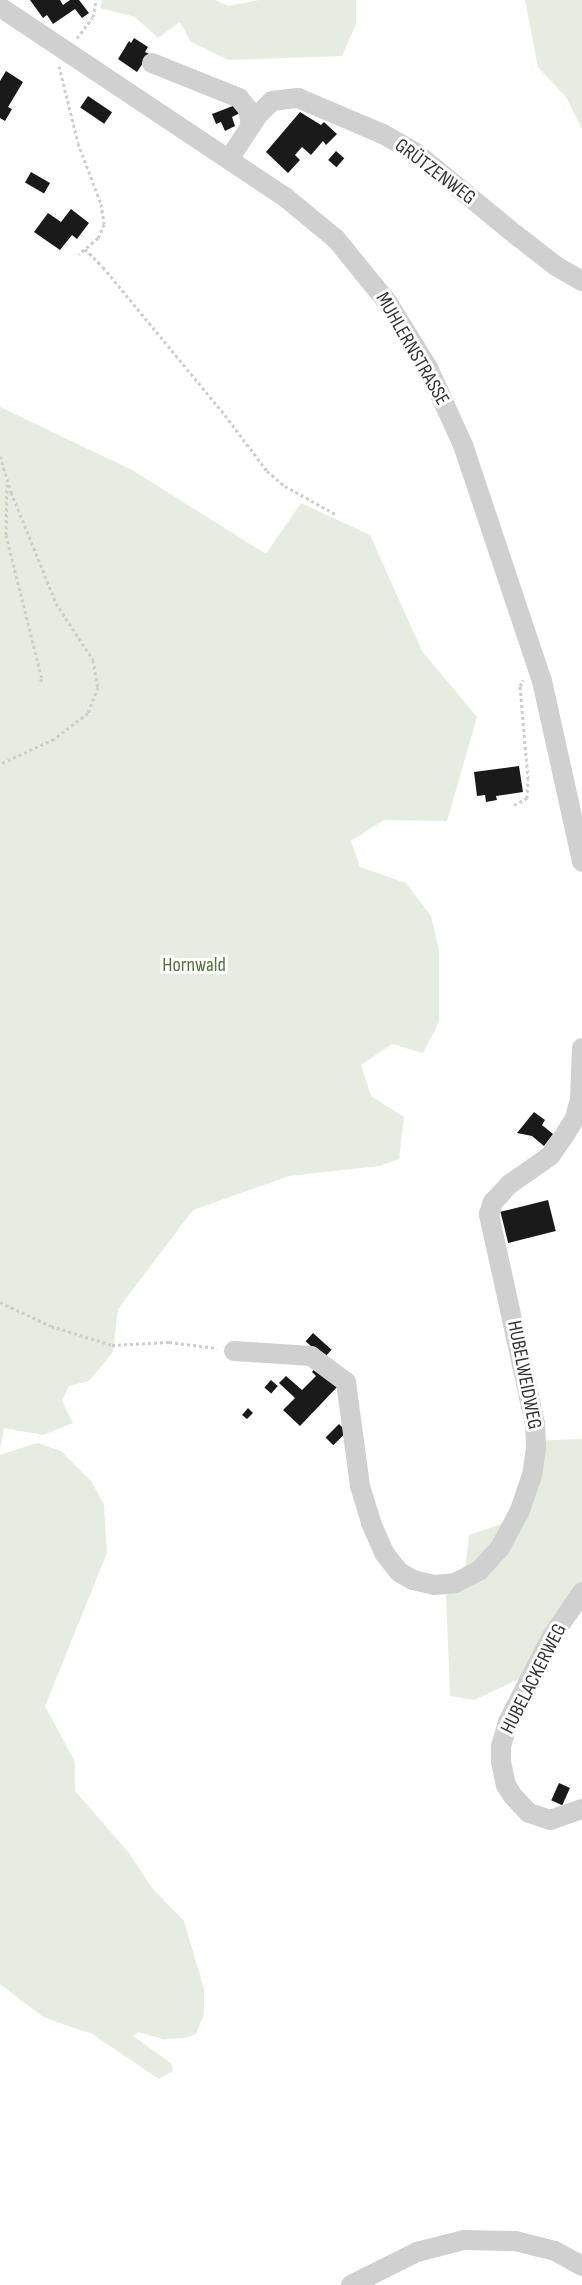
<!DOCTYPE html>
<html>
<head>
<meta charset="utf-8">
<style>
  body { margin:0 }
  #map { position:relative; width:582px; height:2285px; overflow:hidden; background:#fff; font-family:"Sofia Sans Condensed",sans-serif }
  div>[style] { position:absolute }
  .green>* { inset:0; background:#e6ecdf }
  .building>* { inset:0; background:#1a1a1a; transform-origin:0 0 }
  .path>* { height:3px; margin-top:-1.5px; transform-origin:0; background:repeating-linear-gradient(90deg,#cdcdcd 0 3px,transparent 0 6px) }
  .minor>* { height:20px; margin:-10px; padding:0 10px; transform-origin:10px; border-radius:10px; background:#d0d0d0 }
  span { translate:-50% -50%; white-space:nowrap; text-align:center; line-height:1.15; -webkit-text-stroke:6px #fff; paint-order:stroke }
  .street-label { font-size:20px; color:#333 }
  .park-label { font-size:20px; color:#56703f }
</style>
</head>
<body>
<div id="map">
  <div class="green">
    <i style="clip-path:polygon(102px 0,215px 0,228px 6px,259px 0,356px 0,356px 24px,342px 56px,229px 60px,191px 42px,180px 22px,158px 38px,135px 17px,100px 8px)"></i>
    <i style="clip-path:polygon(525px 0,582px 0,582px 129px,566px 97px,538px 67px)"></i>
    <i style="clip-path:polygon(0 407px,132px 470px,266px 554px,301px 503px,370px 535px,422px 651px,477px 717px,447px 821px,384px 820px,351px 841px,360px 867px,406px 883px,431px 916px,439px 949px,439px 1022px,423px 1053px,392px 1044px,361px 1065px,371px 1096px,404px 1117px,399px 1159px,379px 1166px,289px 1176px,193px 1210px,118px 1309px,113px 1352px,89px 1381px,69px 1386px,62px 1401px,73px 1423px,43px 1435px,4px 1428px,0 1450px)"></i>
    <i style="clip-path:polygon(582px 1439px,582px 1611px,576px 1620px,544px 1638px,521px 1678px,474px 1700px,450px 1696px,446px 1594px,465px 1571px,469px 1535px,513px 1520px,530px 1441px)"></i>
    <i style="clip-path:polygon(37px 1443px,61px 1451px,91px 1481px,104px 1504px,107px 1553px,45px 1706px,75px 1762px,75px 1791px,129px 1853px,152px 1888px,184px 1921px,204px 1989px,204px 2014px,196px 2034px,185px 2038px,163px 2039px,138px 2032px,133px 2036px,171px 2063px,173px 2071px,159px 2079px,92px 2034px,43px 2017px,0 1984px,0 1455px)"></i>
  </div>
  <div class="building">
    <i style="clip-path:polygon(30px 0,60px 0,63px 5px,70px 0,79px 0,89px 13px,82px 18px,75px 9px,53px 24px,47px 15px,43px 18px)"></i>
    <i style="clip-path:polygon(134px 38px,148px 47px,145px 52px,149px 54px,137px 72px,118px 59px,129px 41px,131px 43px)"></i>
    <i style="clip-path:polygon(6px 71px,23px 82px,8px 107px,12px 109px,5px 121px,0 118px,0 81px)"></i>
    <i style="left:88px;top:96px;width:29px;height:14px;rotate:34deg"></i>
    <i style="clip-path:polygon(238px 104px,242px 112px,232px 117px,235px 126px,225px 131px,221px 122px,216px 124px,212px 114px)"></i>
    <i style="clip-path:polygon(300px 112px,321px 125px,324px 122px,337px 134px,326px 145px,323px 141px,311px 155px,302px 147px,295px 155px,300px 160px,288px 173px,266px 152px)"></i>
    <i style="left:336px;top:151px;width:11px;height:12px;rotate:41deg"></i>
    <i style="left:31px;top:172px;width:22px;height:12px;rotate:30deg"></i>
    <i style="clip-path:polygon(71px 209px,89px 223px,77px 239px,72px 235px,60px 250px,34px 232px,48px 213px,61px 222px)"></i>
    <i style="clip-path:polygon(519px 766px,523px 792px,496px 796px,497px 800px,486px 802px,485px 795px,477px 796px,474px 772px)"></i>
    <i style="clip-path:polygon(534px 1112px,545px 1120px,542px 1125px,553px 1134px,544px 1146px,532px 1136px,517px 1133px)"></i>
    <i style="left:548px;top:1200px;width:32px;height:49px;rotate:76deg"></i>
    <i style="left:313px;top:1333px;width:25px;height:11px;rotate:42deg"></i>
    <i style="clip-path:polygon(317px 1366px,338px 1386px,300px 1426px,283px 1410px,295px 1398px,279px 1383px,286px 1376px,302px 1390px,316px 1376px,312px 1372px)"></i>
    <i style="left:271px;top:1380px;width:9px;height:10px;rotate:41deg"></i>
    <i style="clip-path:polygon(248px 1408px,253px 1413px,247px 1419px,242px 1415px)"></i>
    <i style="left:339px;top:1424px;width:11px;height:19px;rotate:45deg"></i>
    <i style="left:559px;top:1783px;width:12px;height:19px;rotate:24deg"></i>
  </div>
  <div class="path">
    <i style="left:77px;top:38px;width:26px;rotate:-53deg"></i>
    <i style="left:93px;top:17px;width:17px;rotate:-80deg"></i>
    <i style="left:59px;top:66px;width:79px;rotate:76.1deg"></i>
    <i style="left:78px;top:143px;width:65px;rotate:69.3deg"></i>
    <i style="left:101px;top:204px;width:20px;rotate:81deg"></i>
    <i style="left:104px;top:224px;width:15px;rotate:113deg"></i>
    <i style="left:98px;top:238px;width:25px;rotate:140deg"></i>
    <i style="left:85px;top:249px;width:25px;rotate:45deg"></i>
    <i style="left:103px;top:267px;width:192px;rotate:50.5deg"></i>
    <i style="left:225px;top:415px;width:70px;rotate:53.1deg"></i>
    <i style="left:267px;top:471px;width:23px;rotate:40deg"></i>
    <i style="left:285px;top:486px;width:60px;rotate:29.1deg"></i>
    <i style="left:0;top:456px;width:38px;rotate:73deg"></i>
    <i style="left:11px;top:492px;width:120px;rotate:67.9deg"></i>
    <i style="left:56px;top:603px;width:68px;rotate:57deg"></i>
    <i style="left:93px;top:660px;width:27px;rotate:80deg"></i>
    <i style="left:98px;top:687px;width:28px;rotate:111deg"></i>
    <i style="left:88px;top:713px;width:43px;rotate:142.6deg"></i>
    <i style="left:54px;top:739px;width:60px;rotate:155.2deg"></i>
    <i style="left:7px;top:484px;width:51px;rotate:91.1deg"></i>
    <i style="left:6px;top:535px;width:148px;rotate:76deg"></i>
    <i style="left:42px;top:679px;width:6px;rotate:129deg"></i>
    <i style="left:514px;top:805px;width:15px;rotate:-28deg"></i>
    <i style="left:527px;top:798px;width:19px;rotate:-87deg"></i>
    <i style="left:528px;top:779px;width:93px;rotate:-94.9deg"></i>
    <i style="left:520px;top:686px;width:7px;rotate:-63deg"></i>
    <i style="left:0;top:1302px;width:56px;rotate:25.2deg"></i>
    <i style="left:51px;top:1326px;width:64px;rotate:17.3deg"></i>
    <i style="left:112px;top:1345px;width:57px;rotate:-3deg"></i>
    <i style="left:169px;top:1342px;width:48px;rotate:7.1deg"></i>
  </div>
  <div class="minor">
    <i style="left:0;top:7px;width:343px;rotate:33.7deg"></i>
    <i style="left:285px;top:197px;width:66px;rotate:39.5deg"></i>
    <i style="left:336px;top:239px;width:82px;rotate:50.9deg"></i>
    <i style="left:388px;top:303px;width:76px;rotate:58.4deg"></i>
    <i style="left:428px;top:368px;width:85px;rotate:65.6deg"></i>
    <i style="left:463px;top:445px;width:249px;rotate:71.5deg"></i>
    <i style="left:542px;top:681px;width:185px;rotate:77.5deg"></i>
    <i style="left:152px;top:63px;width:94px;rotate:21.9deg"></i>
    <i style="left:239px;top:98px;width:14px;rotate:51deg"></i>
    <i style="left:248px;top:109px;width:17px;rotate:80deg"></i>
    <i style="left:229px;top:159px;width:53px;rotate:-56.6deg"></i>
    <i style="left:258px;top:115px;width:20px;rotate:-45deg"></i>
    <i style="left:272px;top:101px;width:26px;rotate:-7deg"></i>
    <i style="left:298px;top:98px;width:92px;rotate:23deg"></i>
    <i style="left:383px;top:134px;width:38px;rotate:30deg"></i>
    <i style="left:416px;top:153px;width:129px;rotate:39.4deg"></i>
    <i style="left:516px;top:235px;width:51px;rotate:37.8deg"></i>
    <i style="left:556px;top:266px;width:30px;rotate:30deg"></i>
    <i style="left:234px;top:1351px;width:77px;rotate:3.7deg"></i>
    <i style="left:311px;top:1356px;width:44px;rotate:36.6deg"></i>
    <i style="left:346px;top:1382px;width:105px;rotate:82.3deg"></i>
    <i style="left:360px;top:1486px;width:39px;rotate:73deg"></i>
    <i style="left:371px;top:1523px;width:34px;rotate:66deg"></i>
    <i style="left:385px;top:1554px;width:23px;rotate:52deg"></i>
    <i style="left:399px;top:1572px;width:16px;rotate:30deg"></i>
    <i style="left:413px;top:1580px;width:22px;rotate:13deg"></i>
    <i style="left:434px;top:1585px;width:21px;rotate:-5deg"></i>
    <i style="left:455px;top:1583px;width:27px;rotate:-27deg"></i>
    <i style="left:479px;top:1571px;width:31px;rotate:-48deg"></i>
    <i style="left:500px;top:1548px;width:40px;rotate:-62deg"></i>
    <i style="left:519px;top:1513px;width:39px;rotate:-71deg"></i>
    <i style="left:532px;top:1476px;width:28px;rotate:-82deg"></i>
    <i style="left:536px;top:1448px;width:24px;rotate:-92deg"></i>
    <i style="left:535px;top:1424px;width:215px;rotate:-102.4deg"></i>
    <i style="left:489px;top:1214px;width:13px;rotate:-72deg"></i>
    <i style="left:493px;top:1202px;width:25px;rotate:-47deg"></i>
    <i style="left:510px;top:1184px;width:49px;rotate:-35deg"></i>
    <i style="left:550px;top:1156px;width:28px;rotate:-55deg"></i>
    <i style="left:566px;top:1133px;width:17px;rotate:-59deg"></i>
    <i style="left:575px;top:1118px;width:20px;rotate:-75deg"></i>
    <i style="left:580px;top:1099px;width:51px;rotate:-87.8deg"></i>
    <i style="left:582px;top:1592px;width:55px;rotate:124deg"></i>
    <i style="left:551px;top:1638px;width:94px;rotate:117.1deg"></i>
    <i style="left:508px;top:1722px;width:25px;rotate:106deg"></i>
    <i style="left:501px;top:1746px;width:16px;rotate:90deg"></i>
    <i style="left:501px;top:1762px;width:24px;rotate:78deg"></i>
    <i style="left:506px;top:1785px;width:13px;rotate:58deg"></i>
    <i style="left:513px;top:1796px;width:23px;rotate:47deg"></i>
    <i style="left:529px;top:1813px;width:22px;rotate:18deg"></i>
    <i style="left:550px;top:1820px;width:34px;rotate:-19deg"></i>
    <i style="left:351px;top:2285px;width:74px;rotate:-26.6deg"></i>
    <i style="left:417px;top:2252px;width:49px;rotate:-14.3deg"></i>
    <i style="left:464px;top:2240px;width:51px;rotate:1.1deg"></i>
    <i style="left:515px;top:2241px;width:41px;rotate:14deg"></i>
    <i style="left:555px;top:2251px;width:31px;rotate:29deg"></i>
  </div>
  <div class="street-label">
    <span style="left:435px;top:172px;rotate:37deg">GRÜTZENWEG</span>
    <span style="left:412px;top:349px;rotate:60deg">MUHLERNSTRASSE</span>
    <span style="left:524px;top:1375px;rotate:79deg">HUBELWEIDWEG</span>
    <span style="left:534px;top:1679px;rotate:-63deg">HUBELACKERWEG</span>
  </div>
  <div class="park-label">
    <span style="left:194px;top:965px">Hornwald</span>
  </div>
</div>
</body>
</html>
